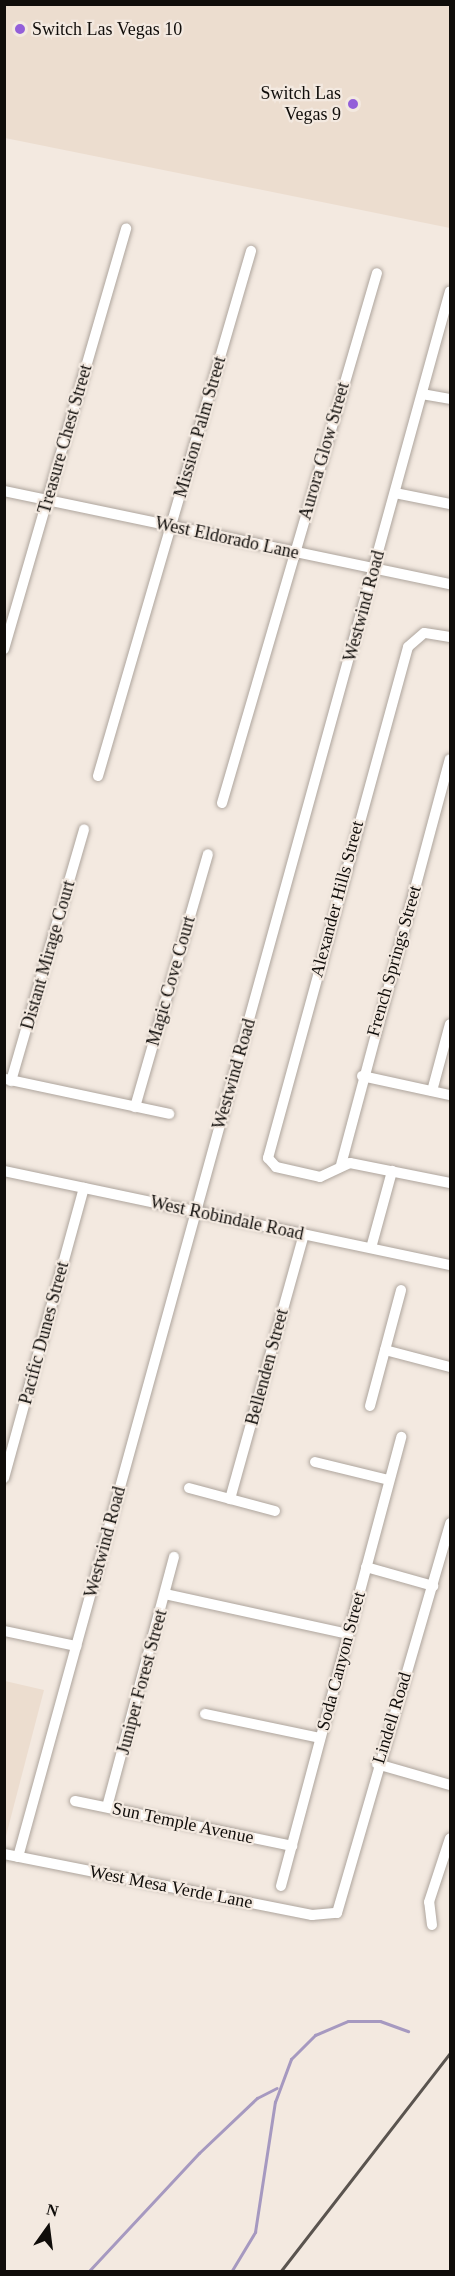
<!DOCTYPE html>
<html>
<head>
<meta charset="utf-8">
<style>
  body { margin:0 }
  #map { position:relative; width:455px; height:2276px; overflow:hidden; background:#f3e9e0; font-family:Georgia,serif }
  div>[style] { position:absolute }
  .built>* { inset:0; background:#ecddcf }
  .stream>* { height:3px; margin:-1.5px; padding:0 1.5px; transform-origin:1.5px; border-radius:1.5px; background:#a699c0 }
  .roads { filter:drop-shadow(0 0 2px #aea59d) drop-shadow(0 0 2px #aea59d) }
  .minor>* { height:10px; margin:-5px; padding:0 5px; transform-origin:5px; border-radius:5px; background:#fff }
  .rail>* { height:3px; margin:-1.5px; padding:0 1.5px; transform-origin:1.5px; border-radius:1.5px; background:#5a544f }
  .dots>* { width:16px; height:16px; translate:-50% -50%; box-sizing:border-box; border:3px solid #f3e9e0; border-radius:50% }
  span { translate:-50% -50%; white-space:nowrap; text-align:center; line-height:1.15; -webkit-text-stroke:4.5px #f3e9e0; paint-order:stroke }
  .poi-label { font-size:18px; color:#100d0a }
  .left { translate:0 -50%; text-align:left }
  .right { translate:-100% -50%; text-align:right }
  .street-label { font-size:18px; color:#100d0a }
  .frame { position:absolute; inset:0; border:6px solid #100d0a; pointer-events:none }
  .north { position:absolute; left:18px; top:2198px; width:60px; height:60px; -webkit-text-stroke:4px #f3e9e0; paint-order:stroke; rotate:14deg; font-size:16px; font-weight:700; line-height:24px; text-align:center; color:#100d0a }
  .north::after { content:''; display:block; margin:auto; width:21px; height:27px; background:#100d0a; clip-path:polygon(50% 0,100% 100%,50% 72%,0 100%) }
</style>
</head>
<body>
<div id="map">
  <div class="built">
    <i style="clip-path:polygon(4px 5px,450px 5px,450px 228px,5px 138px)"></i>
    <i style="clip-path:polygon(5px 1681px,44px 1690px,6px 1836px,4px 1836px)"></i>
  </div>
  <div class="stream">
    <i style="left:88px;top:2272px;width:163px;rotate:-47deg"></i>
    <i style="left:199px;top:2153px;width:80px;rotate:-43.5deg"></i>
    <i style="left:257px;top:2098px;width:22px;rotate:-27deg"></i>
    <i style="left:231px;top:2272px;width:47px;rotate:-59deg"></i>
    <i style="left:255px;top:2232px;width:132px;rotate:-81.3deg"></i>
    <i style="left:275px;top:2102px;width:46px;rotate:-69.6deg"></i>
    <i style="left:291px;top:2059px;width:34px;rotate:-45deg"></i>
    <i style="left:315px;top:2035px;width:36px;rotate:-23deg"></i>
    <i style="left:348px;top:2021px;width:32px"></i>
    <i style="left:380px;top:2021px;width:30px;rotate:20deg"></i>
  </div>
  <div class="roads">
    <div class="minor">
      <i style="left:422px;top:394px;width:28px;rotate:10deg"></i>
      <i style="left:4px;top:491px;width:456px;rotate:11.8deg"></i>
      <i style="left:395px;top:493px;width:56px;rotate:11.3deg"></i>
      <i style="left:450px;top:637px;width:26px;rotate:-171deg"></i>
      <i style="left:424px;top:633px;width:21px;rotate:139deg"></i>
      <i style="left:408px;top:647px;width:530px;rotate:105.32deg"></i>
      <i style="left:268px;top:1158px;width:12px;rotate:48deg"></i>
      <i style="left:276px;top:1167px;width:45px;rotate:12.8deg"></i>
      <i style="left:320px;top:1177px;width:33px;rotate:-25deg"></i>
      <i style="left:350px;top:1163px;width:102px;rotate:11.3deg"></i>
      <i style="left:4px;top:649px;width:438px;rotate:-73.8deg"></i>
      <i style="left:98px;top:776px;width:547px;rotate:-73.75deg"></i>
      <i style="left:222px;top:803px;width:552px;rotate:-73.7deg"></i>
      <i style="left:362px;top:1076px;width:90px;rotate:12.2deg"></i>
      <i style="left:5px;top:1079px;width:168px;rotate:12deg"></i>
      <i style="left:11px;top:1081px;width:262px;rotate:-73.8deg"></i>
      <i style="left:432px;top:1091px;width:69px;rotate:-75deg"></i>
      <i style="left:135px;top:1107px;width:263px;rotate:-73.9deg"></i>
      <i style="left:341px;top:1165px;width:420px;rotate:-75deg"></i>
      <i style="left:4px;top:1171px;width:456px;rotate:11.9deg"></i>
      <i style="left:371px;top:1248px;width:80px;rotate:-74.7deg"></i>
      <i style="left:385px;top:1350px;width:67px;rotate:14.7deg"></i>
      <i style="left:370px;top:1406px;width:120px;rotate:-75deg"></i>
      <i style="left:315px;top:1462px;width:76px;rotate:13.7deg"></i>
      <i style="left:4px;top:1478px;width:301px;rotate:-74.6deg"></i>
      <i style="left:189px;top:1488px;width:89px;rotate:15deg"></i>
      <i style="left:230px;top:1499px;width:275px;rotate:-74.4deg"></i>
      <i style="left:366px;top:1567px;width:70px;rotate:15.8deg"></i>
      <i style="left:165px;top:1594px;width:187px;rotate:12.3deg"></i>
      <i style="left:4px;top:1631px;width:74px;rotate:11.8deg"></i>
      <i style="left:205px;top:1714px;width:117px;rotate:11.8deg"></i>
      <i style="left:377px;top:1764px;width:76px;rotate:16deg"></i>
      <i style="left:75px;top:1801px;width:222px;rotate:11.7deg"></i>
      <i style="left:107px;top:1807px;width:259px;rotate:-75deg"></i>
      <i style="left:4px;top:1854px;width:314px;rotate:11.2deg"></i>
      <i style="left:312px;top:1915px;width:25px;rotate:-5deg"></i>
      <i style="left:337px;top:1913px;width:406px;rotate:-73.8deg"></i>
      <i style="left:18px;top:1857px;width:1624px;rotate:-74.58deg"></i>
      <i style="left:281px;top:1886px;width:465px;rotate:-75deg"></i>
      <i style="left:432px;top:1925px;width:23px;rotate:-97deg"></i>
      <i style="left:429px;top:1902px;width:67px;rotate:-71.8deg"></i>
    </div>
  </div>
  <div class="rail">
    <i style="left:280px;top:2272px;width:277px;rotate:-52.2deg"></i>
  </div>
  <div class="dots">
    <i style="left:20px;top:29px;background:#935fd9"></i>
    <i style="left:353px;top:104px;background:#935fd9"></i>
  </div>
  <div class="poi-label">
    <span class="left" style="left:32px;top:29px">Switch Las Vegas 10</span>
    <span class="right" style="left:341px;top:104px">Switch Las<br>Vegas 9</span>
  </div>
  <div class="street-label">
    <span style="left:200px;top:427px;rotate:-74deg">Mission Palm Street</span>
    <span style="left:65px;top:439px;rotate:-74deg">Treasure Chest Street</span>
    <span style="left:324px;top:451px;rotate:-74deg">Aurora Glow Street</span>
    <span style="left:227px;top:538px;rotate:12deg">West Eldorado Lane</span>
    <span style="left:364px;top:606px;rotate:-75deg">Westwind Road</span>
    <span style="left:337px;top:899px;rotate:-75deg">Alexander Hills Street</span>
    <span style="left:48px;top:955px;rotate:-74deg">Distant Mirage Court</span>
    <span style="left:394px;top:961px;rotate:-74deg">French Springs Street</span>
    <span style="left:171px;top:981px;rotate:-74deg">Magic Cove Court</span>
    <span style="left:234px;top:1074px;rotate:-74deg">Westwind Road</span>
    <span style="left:227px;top:1218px;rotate:12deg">West Robindale Road</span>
    <span style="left:44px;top:1333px;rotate:-75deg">Pacific Dunes Street</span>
    <span style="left:267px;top:1367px;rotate:-75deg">Bellenden Street</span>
    <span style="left:105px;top:1542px;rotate:-75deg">Westwind Road</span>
    <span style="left:341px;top:1661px;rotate:-75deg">Soda Canyon Street</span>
    <span style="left:142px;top:1682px;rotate:-75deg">Juniper Forest Street</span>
    <span style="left:392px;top:1718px;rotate:-73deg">Lindell Road</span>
    <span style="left:183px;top:1823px;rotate:12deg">Sun Temple Avenue</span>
    <span style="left:171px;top:1887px;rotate:11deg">West Mesa Verde Lane</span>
  </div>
  <div class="frame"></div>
  <div class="north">N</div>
</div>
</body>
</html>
